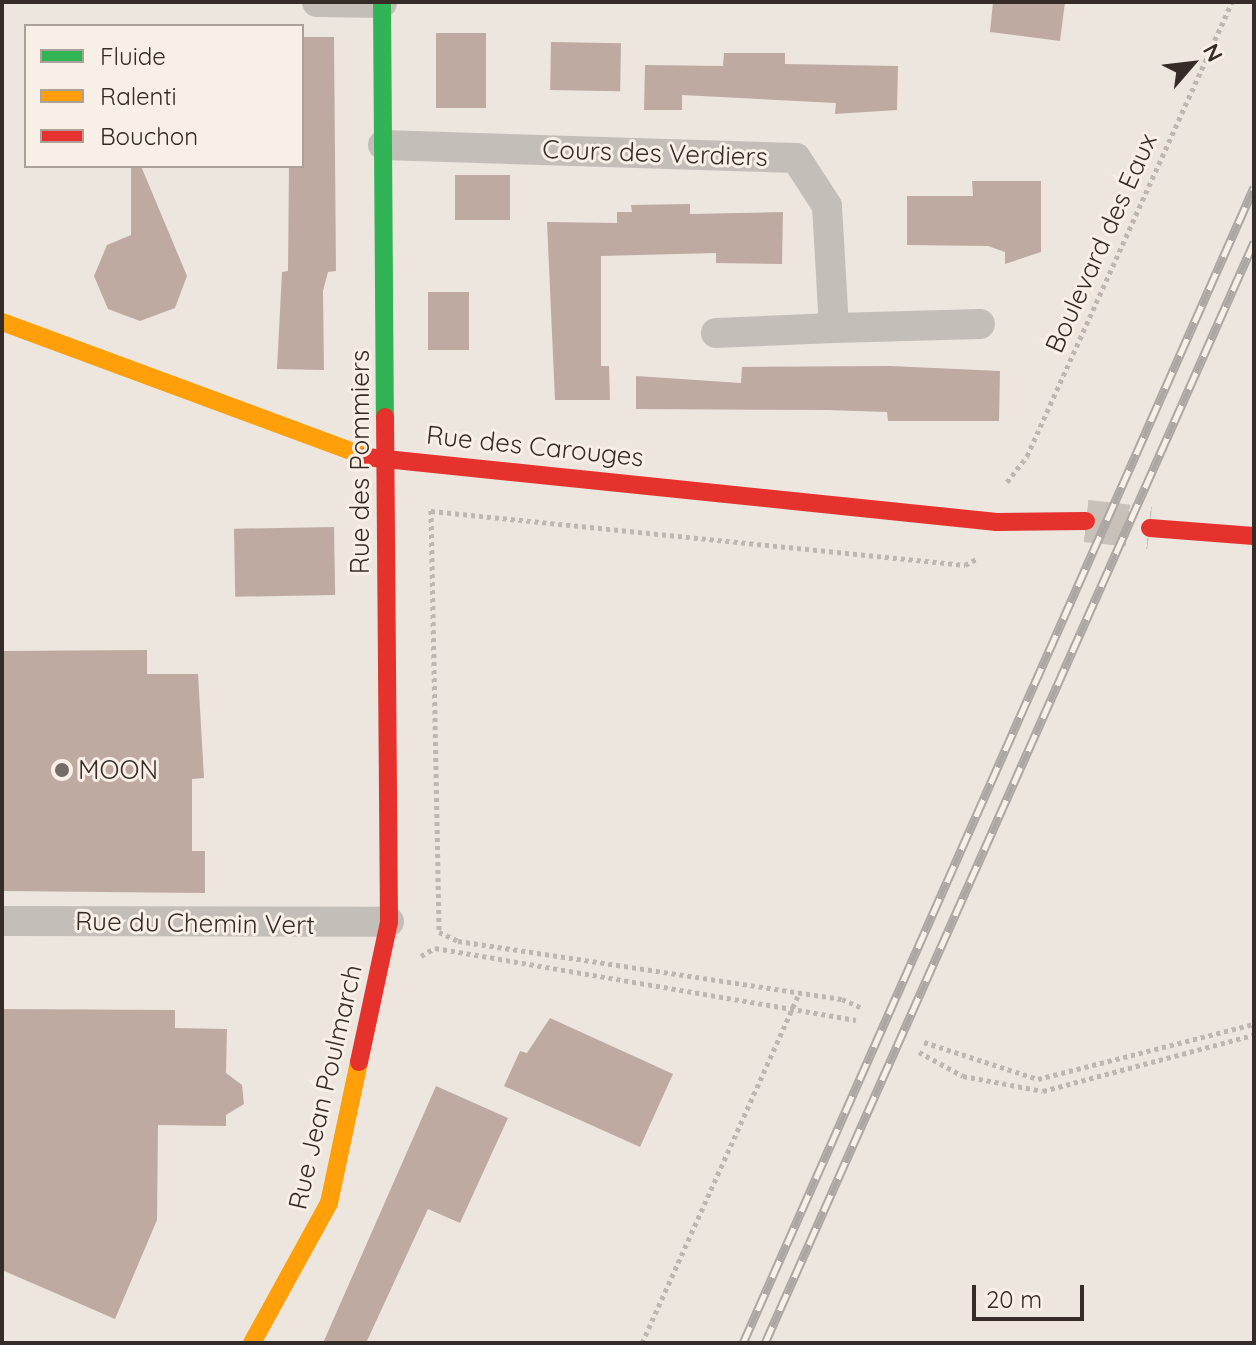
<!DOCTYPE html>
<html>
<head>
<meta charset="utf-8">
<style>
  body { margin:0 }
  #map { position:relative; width:1256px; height:1345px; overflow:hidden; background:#ece6df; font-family:Quicksand,sans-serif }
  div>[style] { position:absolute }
  .building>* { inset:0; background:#bfaaa1; transform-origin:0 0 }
  .secondary-tunnel>* { height:42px; margin-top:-21px; transform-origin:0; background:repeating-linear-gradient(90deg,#c7c1ba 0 42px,transparent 0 63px) }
  .path>* { height:5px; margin-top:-2.5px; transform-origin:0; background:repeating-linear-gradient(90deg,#bdb6b1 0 4px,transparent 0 8px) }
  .street>* { height:30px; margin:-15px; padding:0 15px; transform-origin:15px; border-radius:15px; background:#c4beb9 }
  .fast>* { height:18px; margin:-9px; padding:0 9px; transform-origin:9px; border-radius:9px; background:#30b455 }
  .slow>* { height:18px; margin:-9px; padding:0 9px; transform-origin:9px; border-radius:9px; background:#ff9f0a }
  .jam>* { height:18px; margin:-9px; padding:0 9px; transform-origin:9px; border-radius:9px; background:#e5322d }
  .rail>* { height:9px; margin-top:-4.5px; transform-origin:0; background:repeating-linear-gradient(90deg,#f8f0e7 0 18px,#aca7a3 0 36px); box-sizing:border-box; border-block:2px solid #aca7a3 }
  .dots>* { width:22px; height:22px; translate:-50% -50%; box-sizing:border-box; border:4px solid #f8f0e7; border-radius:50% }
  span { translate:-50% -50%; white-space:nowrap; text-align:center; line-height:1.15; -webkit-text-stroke:6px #f8f0e7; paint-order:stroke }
  .street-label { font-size:26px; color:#352b27 }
  .poi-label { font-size:26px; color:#352b27 }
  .left { translate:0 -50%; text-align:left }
  .frame { position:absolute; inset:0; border:4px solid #352b27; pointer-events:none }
  .legend { position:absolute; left:24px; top:24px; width:280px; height:144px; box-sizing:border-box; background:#f8f0e7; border:2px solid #aaa19a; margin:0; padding:10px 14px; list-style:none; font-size:24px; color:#352b27 }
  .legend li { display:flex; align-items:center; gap:16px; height:40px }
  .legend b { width:40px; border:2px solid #aaa19a }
  .north { position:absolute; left:1152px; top:24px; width:80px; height:80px; -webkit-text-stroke:6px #f8f0e7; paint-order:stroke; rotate:62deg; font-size:22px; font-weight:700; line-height:32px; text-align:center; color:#352b27 }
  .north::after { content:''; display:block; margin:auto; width:28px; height:36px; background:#352b27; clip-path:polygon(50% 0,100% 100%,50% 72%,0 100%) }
  .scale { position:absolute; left:972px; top:1285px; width:112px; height:36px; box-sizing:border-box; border:4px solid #352b27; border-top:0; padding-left:10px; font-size:24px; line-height:28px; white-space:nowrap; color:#352b27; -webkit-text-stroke:6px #f8f0e7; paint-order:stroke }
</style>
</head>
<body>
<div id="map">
  <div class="building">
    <i style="clip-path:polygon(993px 2px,1065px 2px,1060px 41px,990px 32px)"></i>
    <i style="left:436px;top:33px;width:50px;height:75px"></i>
    <i style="clip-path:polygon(302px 37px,334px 37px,336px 271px,328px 272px,323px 291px,324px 370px,277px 369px,282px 272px,288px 271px,289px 166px,302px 166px)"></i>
    <i style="left:551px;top:42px;width:70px;height:48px;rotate:1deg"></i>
    <i style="clip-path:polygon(724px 53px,785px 53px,785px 64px,898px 66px,897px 110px,835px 114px,836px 103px,682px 95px,682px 110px,644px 110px,645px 65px,723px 66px)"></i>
    <i style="clip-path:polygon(131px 166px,141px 166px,187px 276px,175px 308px,140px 321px,108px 309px,94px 276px,107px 245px,131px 235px)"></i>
    <i style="left:455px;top:175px;width:55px;height:45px"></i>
    <i style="clip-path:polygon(972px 181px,1041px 181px,1041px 252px,1005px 264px,1005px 252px,988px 246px,907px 245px,907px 196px,973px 196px)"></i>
    <i style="clip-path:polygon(690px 204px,690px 214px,783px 212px,782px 264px,716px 263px,716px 253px,601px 256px,601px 366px,609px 366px,610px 400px,555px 400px,547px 222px,617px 223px,617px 212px,632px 212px,631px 205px)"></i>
    <i style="left:428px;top:292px;width:41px;height:58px"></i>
    <i style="clip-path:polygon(890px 366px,1000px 371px,999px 421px,888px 421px,887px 412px,828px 410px,636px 409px,636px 376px,741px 383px,742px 367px)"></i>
    <i style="left:334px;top:527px;width:68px;height:100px;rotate:89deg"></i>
    <i style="clip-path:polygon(147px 650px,147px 674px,198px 674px,204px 778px,192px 779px,192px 851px,205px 851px,205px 893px,2px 891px,2px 651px)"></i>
    <i style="clip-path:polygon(2px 1009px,175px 1010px,175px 1028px,227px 1029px,226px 1073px,242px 1085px,244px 1104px,226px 1115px,226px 1126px,158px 1125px,157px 1220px,115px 1319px,2px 1270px)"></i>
    <i style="clip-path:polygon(550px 1018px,673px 1074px,640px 1147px,504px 1086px,520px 1051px,527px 1053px)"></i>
    <i style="clip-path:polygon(436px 1086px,508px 1118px,460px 1223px,428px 1209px,366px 1343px,323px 1343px)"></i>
  </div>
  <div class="secondary-tunnel">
    <i style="left:1086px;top:521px;width:64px;rotate:6.2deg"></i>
  </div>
  <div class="path">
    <i style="left:1007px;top:482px;width:33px;rotate:-52deg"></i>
    <i style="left:1027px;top:456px;width:498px;rotate:-65.7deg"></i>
    <i style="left:431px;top:510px;width:422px;rotate:88.9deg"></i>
    <i style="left:439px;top:932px;width:21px;rotate:25deg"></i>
    <i style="left:458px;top:941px;width:388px;rotate:8.6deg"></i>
    <i style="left:842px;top:999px;width:22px;rotate:24deg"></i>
    <i style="left:431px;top:511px;width:537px;rotate:5.77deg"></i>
    <i style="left:965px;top:565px;width:15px;rotate:-28deg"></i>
    <i style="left:421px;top:956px;width:16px;rotate:-30deg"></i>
    <i style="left:435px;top:948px;width:427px;rotate:9.7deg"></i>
    <i style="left:924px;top:1042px;width:120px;rotate:18deg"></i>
    <i style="left:1038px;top:1079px;width:223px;rotate:-14.3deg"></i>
    <i style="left:919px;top:1052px;width:50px;rotate:28.6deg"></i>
    <i style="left:963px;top:1076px;width:81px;rotate:10.6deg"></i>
    <i style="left:1043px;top:1091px;width:218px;rotate:-14.9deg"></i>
    <i style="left:642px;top:1343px;width:385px;rotate:-65.8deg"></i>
  </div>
  <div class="street">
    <i style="left:317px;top:2px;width:65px;rotate:0.9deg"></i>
    <i style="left:383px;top:145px;width:413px;rotate:1.8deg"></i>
    <i style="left:796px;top:158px;width:57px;rotate:57.1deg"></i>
    <i style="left:827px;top:206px;width:122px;rotate:86.7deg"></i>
    <i style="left:834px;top:328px;width:146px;rotate:-1.6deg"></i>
    <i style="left:716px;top:333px;width:118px;rotate:-2.4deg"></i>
    <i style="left:2px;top:921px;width:387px;rotate:0.1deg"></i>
  </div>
  <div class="fast">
    <i style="left:382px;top:2px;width:415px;rotate:89.6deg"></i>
  </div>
  <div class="slow">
    <i style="left:2px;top:322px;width:388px;rotate:20.3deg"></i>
    <i style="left:252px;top:1343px;width:160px;rotate:-61.2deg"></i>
    <i style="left:329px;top:1203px;width:144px;rotate:-78deg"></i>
  </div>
  <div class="jam">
    <i style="left:366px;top:457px;width:634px;rotate:5.88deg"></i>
    <i style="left:997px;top:522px;width:89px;rotate:-0.6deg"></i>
    <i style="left:1150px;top:528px;width:104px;rotate:4.4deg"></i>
    <i style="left:359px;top:1062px;width:143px;rotate:-77.9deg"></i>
    <i style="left:389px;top:922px;width:505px;rotate:-90.45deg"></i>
  </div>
  <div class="rail">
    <i style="left:743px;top:1343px;width:1264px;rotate:-66.15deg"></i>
    <i style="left:765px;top:1343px;width:1205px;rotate:-66.05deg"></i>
  </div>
  <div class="dots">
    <i style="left:62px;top:770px;background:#756c67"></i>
  </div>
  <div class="street-label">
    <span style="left:655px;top:153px;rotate:2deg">Cours des Verdiers</span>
    <span style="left:1101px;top:243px;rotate:-66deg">Boulevard des Eaux</span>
    <span style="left:535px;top:446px;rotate:6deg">Rue des Carouges</span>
    <span style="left:360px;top:462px;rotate:-90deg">Rue des Pommiers</span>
    <span style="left:195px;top:923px;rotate:1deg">Rue du Chemin Vert</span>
    <span style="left:325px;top:1087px;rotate:-77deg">Rue Jean Poulmarch</span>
  </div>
  <div class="poi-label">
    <span class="left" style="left:78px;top:770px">MOON</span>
  </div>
  <div class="frame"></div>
  <ul class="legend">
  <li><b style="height:10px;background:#30b455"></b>Fluide</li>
  <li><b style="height:10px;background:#ff9f0a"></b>Ralenti</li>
  <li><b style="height:10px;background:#e5322d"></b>Bouchon</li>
  </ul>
  <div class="north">N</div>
  <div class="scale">20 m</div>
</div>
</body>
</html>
